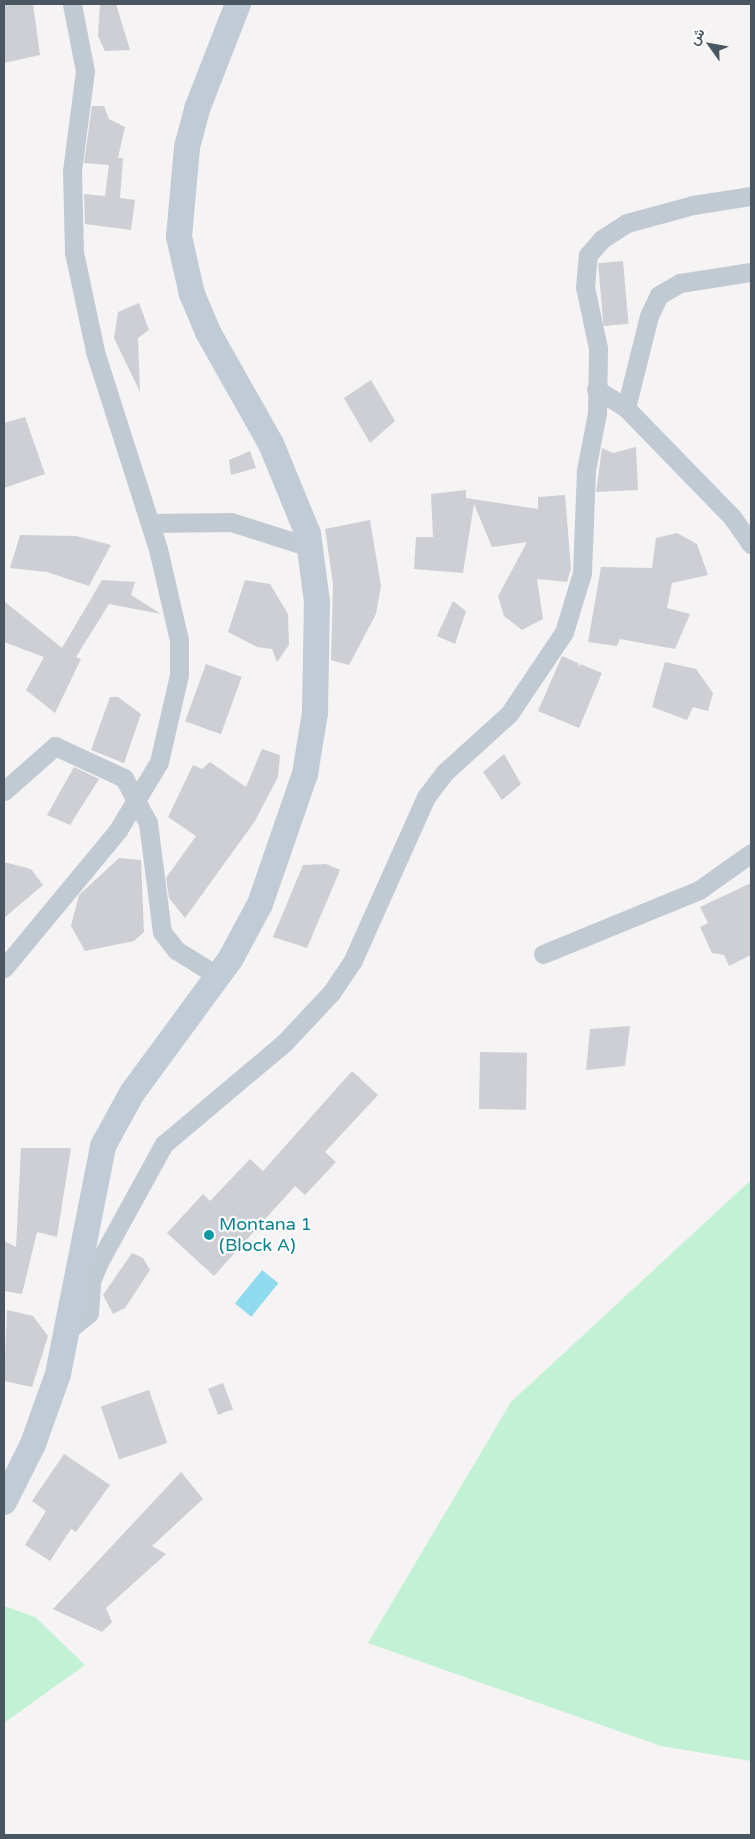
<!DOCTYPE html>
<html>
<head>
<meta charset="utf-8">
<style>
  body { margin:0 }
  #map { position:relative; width:755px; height:1839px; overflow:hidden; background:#f5f3f3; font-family:"Varela Round",Vazirmatn,sans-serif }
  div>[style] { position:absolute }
  .green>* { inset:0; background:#c3f1d5 }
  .water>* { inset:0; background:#90daee; transform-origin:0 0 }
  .building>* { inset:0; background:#cdcfd5; transform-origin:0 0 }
  .minor>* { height:19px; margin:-9.5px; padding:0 9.5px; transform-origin:9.5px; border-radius:9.5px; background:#c1cad2 }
  .secondary>* { height:26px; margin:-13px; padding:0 13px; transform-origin:13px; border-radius:13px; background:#c1cbd6 }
  .dots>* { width:14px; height:14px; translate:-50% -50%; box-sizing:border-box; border:2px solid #fff; border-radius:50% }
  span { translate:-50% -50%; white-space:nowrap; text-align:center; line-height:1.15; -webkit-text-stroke:4.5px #fff; paint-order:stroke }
  .culture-label { font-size:18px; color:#0d838f }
  .left { translate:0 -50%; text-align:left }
  .frame { position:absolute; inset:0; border:5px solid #4a5661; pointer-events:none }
  .north { position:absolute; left:685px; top:20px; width:50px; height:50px; -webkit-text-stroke:4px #fff; paint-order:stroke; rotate:302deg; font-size:14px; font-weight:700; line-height:20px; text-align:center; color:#4a5661 }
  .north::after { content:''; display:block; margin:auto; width:18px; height:22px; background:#4a5661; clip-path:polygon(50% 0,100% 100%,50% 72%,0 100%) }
</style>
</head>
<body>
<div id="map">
  <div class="green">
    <i style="clip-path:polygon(751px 1180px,751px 1761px,661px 1746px,368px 1643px,511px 1402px)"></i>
    <i style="clip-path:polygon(4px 1606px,35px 1617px,85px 1665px,4px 1723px)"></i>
  </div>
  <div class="water">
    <i style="left:262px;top:1270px;width:21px;height:43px;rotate:39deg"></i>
  </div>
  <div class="building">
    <i style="clip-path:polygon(4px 4px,33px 4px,40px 55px,4px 63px)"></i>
    <i style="clip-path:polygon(100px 4px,116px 4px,130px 50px,105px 51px,98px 36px)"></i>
    <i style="clip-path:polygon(92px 106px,104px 106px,109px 119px,125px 127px,118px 158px,123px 158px,120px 198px,135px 200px,131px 230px,85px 224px,84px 194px,105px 196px,109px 165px,84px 163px)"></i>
    <i style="left:623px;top:261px;width:63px;height:25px;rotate:85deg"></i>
    <i style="clip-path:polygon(139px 303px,149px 330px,138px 338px,140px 392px,114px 338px,118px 312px)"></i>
    <i style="clip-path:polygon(371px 380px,395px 421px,370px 443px,344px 398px)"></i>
    <i style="clip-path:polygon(25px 417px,45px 474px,4px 488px,4px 423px)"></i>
    <i style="clip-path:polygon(636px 447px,638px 490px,596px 492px,602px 448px,613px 453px)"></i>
    <i style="clip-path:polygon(250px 451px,256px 468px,231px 475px,229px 460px)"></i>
    <i style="clip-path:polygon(466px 490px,466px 498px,538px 509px,538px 497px,565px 495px,571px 569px,567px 582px,537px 579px,543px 619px,522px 630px,504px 616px,498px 596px,527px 542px,492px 547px,474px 504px,463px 573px,414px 569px,416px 537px,433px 537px,431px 494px)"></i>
    <i style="clip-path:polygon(370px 520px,381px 586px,376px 614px,349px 665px,331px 660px,333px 584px,325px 529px)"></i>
    <i style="clip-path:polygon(677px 533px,697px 544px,708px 575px,672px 583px,667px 608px,690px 614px,675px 649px,620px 639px,617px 646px,588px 642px,601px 567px,652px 568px,656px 538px)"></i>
    <i style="clip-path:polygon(20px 535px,76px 536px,111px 545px,89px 586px,47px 572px,10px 568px)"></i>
    <i style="clip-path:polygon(102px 580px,135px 582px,131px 595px,161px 614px,109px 604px,76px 657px,81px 659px,55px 713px,26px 690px,44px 657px,4px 642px,4px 601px,62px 648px)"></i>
    <i style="clip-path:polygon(245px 580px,270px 584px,288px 614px,289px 645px,277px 662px,272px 649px,257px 647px,228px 632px)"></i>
    <i style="clip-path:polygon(453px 601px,466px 611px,455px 644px,437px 636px)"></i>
    <i style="clip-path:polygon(562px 656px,578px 663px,579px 668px,580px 664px,602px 673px,579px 728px,538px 711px)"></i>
    <i style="clip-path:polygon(665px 662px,696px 669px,713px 693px,708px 711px,693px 707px,687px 720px,652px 707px)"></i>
    <i style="left:206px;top:664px;width:38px;height:61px;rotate:20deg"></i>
    <i style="clip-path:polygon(110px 697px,118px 697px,141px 714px,124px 763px,91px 750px)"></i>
    <i style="clip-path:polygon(262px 749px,280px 755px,278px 777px,255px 821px,185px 918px,169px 898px,166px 878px,196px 836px,168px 817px,193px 765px,202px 769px,210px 762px,246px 787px)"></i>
    <i style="clip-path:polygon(504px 754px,521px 784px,502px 800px,483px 772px)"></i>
    <i style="clip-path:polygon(74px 767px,99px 779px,70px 825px,47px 815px)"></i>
    <i style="clip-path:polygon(119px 858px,141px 860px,144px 932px,134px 941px,85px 951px,71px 926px,79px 895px)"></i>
    <i style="clip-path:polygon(4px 862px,31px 869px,43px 885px,4px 918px)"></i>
    <i style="clip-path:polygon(326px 864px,340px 870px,307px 948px,273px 937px,303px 865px)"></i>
    <i style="clip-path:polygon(751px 883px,751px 955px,729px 966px,724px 955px,712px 953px,700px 927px,708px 923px,700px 907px)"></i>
    <i style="clip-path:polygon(630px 1026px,625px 1066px,586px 1070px,590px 1029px)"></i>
    <i style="left:480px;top:1052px;width:47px;height:57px;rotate:1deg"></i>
    <i style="clip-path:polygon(352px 1071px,378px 1095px,325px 1152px,336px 1162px,305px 1195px,295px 1186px,214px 1276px,167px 1233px,203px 1194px,210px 1201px,250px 1159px,263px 1171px)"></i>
    <i style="clip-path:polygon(21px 1148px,71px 1148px,57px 1237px,37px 1232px,22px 1294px,4px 1291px,4px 1241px,16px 1247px)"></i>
    <i style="clip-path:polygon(132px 1253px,143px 1258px,150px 1270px,125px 1308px,113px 1314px,103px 1295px)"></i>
    <i style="clip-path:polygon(7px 1310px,33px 1316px,48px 1336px,32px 1387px,4px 1381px)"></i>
    <i style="left:223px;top:1383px;width:28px;height:16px;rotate:69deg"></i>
    <i style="left:149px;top:1390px;width:56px;height:51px;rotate:71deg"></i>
    <i style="clip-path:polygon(64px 1454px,110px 1485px,76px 1532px,71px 1529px,50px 1561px,25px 1545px,46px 1511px,32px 1501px)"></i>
    <i style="clip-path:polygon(181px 1472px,203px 1499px,152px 1546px,166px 1554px,106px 1608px,112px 1622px,102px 1632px,53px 1609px)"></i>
  </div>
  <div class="minor">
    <i style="left:596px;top:389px;width:36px;rotate:32deg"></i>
    <i style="left:626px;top:408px;width:152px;rotate:45.8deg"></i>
    <i style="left:732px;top:517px;width:33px;rotate:55deg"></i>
    <i style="left:626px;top:408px;width:95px;rotate:-76deg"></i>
    <i style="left:649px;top:316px;width:23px;rotate:-65deg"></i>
    <i style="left:659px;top:295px;width:24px;rotate:-30deg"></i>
    <i style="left:680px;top:283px;width:72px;rotate:-8.8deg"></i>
    <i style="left:150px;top:523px;width:81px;rotate:-0.7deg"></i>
    <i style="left:231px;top:522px;width:83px;rotate:17.6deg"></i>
    <i style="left:4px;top:791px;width:68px;rotate:-41.4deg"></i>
    <i style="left:55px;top:746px;width:76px;rotate:24.9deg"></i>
    <i style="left:124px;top:778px;width:51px;rotate:61.9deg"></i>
    <i style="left:148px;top:823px;width:110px;rotate:82.7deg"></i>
    <i style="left:162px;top:932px;width:23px;rotate:52deg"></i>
    <i style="left:176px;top:950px;width:49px;rotate:31.8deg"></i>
    <i style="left:543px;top:954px;width:169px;rotate:-22.3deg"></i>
    <i style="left:699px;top:890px;width:64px;rotate:-35.4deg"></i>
    <i style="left:4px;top:968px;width:179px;rotate:-50.4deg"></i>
    <i style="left:118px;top:830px;width:79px;rotate:-58.9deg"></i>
    <i style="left:159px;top:762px;width:89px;rotate:-77.1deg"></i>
    <i style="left:179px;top:675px;width:35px;rotate:-90deg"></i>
    <i style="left:179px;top:640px;width:93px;rotate:-103deg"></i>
    <i style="left:158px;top:549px;width:208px;rotate:-107.7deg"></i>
    <i style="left:95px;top:351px;width:101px;rotate:-102deg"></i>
    <i style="left:74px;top:252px;width:81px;rotate:-91.4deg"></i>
    <i style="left:72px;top:171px;width:101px;rotate:-82.6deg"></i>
    <i style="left:85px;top:71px;width:68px;rotate:-101deg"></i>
    <i style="left:67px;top:1331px;width:28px;rotate:-39deg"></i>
    <i style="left:89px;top:1313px;width:32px;rotate:-86deg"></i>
    <i style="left:91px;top:1281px;width:21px;rotate:-67deg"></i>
    <i style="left:99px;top:1262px;width:135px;rotate:-61.2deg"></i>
    <i style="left:164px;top:1144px;width:157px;rotate:-40.1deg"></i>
    <i style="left:284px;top:1043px;width:69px;rotate:-46.8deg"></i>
    <i style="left:331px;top:993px;width:40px;rotate:-56deg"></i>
    <i style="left:353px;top:960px;width:179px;rotate:-65.9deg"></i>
    <i style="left:426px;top:797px;width:31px;rotate:-53deg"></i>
    <i style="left:445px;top:772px;width:86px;rotate:-42.2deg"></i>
    <i style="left:509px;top:714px;width:99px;rotate:-56.1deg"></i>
    <i style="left:564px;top:632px;width:62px;rotate:-73deg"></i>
    <i style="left:582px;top:573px;width:103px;rotate:-87.8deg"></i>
    <i style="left:586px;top:470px;width:58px;rotate:-79.1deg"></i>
    <i style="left:597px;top:413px;width:65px;rotate:-89.1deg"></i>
    <i style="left:598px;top:348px;width:62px;rotate:-102deg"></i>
    <i style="left:585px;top:287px;width:32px;rotate:-85deg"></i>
    <i style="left:588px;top:255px;width:21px;rotate:-49deg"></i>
    <i style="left:602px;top:239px;width:30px;rotate:-33deg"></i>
    <i style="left:627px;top:223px;width:68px;rotate:-15.3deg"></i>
    <i style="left:693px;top:205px;width:59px;rotate:-8.8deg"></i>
  </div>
  <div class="secondary">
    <i style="left:4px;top:1502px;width:65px;rotate:-63.4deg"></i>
    <i style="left:33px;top:1444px;width:74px;rotate:-70.3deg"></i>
    <i style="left:58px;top:1374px;width:232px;rotate:-78.8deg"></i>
    <i style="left:103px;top:1146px;width:60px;rotate:-61.3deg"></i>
    <i style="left:132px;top:1093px;width:167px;rotate:-53.7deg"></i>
    <i style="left:231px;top:958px;width:61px;rotate:-61.8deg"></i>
    <i style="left:260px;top:904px;width:138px;rotate:-70.9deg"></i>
    <i style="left:305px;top:774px;width:62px;rotate:-80.7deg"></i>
    <i style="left:315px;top:713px;width:111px;rotate:-89deg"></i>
    <i style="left:317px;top:602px;width:69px;rotate:-97.5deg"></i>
    <i style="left:308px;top:534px;width:97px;rotate:-112.3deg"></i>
    <i style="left:271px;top:444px;width:129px;rotate:-119.4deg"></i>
    <i style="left:208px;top:332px;width:41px;rotate:-112.8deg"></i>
    <i style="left:192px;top:294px;width:58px;rotate:-102.8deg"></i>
    <i style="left:179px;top:237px;width:90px;rotate:-84.9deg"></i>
    <i style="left:187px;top:147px;width:39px;rotate:-75deg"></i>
    <i style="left:197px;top:109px;width:113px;rotate:-68.7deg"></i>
  </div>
  <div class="dots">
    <i style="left:209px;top:1235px;background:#0f9aa8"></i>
  </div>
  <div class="culture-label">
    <span class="left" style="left:219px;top:1235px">Montana 1<br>(Block A)</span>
  </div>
  <div class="frame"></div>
  <div class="north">ش</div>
</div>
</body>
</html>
